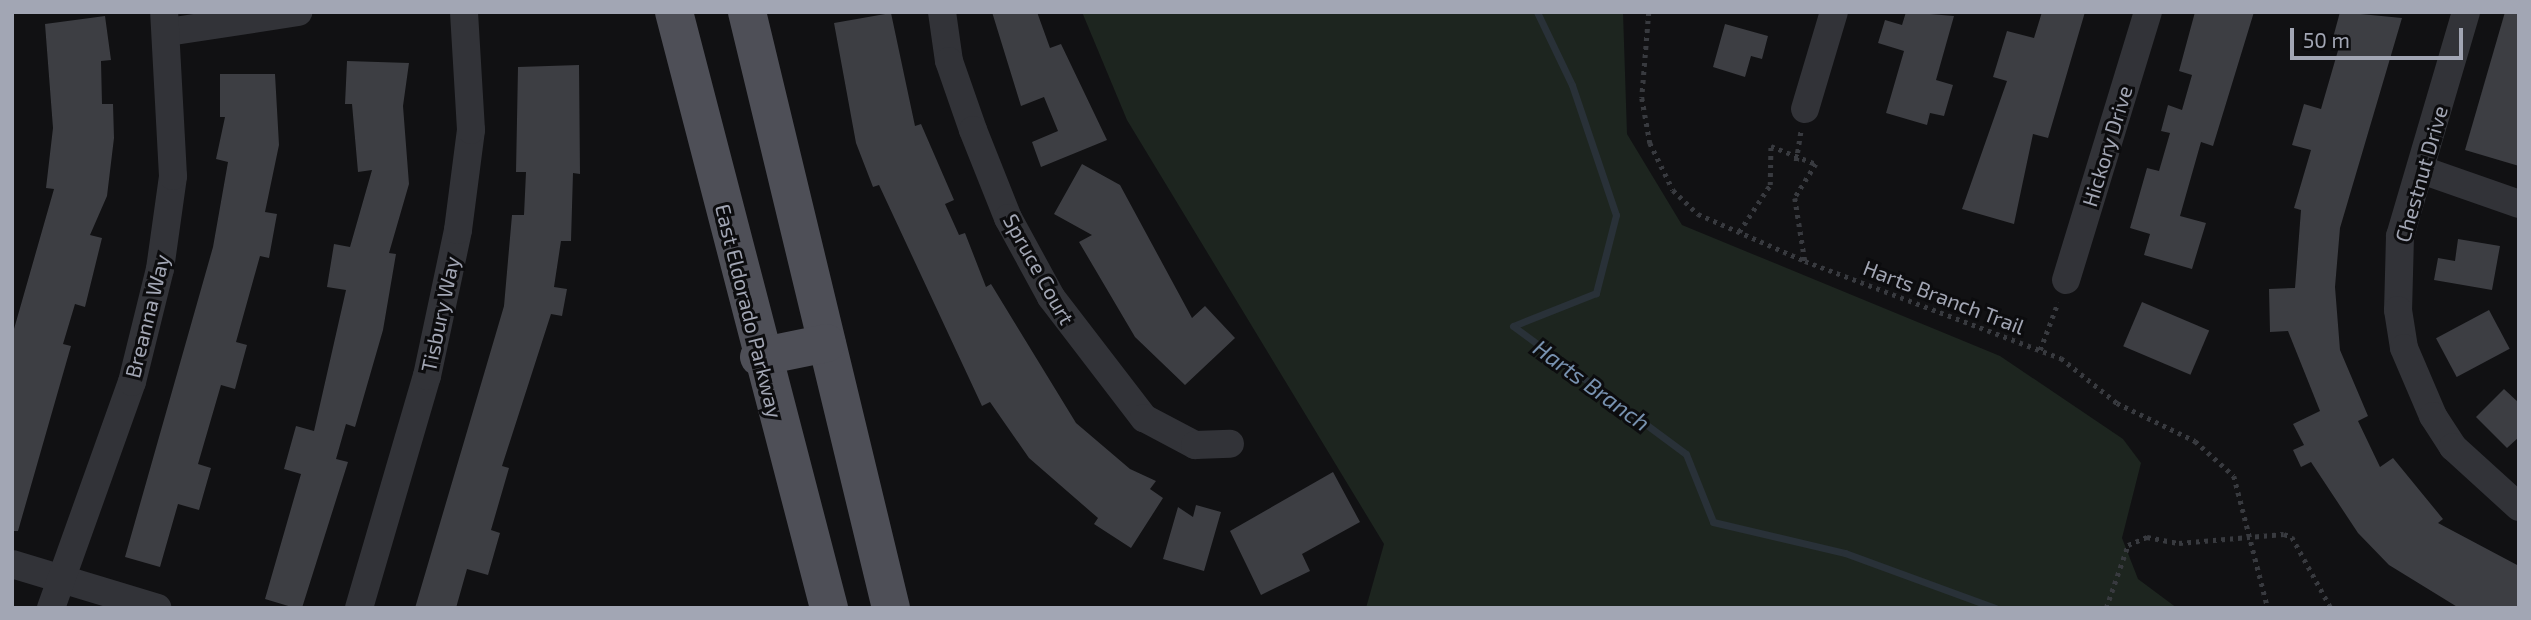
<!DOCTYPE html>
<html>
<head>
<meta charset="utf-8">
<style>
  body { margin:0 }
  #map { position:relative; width:2531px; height:620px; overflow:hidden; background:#111113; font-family:"Exo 2",sans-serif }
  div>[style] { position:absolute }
  .green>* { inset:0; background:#1d251f }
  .stream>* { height:7px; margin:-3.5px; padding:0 3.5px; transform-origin:3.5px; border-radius:3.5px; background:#293138 }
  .building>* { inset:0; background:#3d3e43; transform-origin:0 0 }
  .path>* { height:4.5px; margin-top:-2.25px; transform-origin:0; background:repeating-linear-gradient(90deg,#383a3f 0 3.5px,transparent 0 8.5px) }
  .minor>* { height:28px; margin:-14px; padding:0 14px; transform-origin:14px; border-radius:14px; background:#323338 }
  .primary>* { height:38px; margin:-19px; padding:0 19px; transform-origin:19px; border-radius:19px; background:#4e4f57 }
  span { translate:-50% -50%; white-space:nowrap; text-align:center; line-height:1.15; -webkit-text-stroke:6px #0c0c0e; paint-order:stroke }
  .street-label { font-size:21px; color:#a2a6b4 }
  .water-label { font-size:23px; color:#7892b0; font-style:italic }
  .frame { position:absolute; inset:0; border:14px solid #a2a6b4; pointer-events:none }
  .scale { position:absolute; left:2290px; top:28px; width:173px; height:32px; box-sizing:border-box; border:4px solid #a2a6b4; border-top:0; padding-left:9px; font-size:21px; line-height:24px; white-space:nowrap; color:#a2a6b4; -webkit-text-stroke:5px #0c0c0e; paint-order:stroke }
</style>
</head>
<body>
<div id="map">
  <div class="green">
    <i style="clip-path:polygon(1082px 12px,1623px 12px,1627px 134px,1682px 225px,2000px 356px,2123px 439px,2141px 463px,2122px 538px,2138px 579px,2177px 608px,1366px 608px,1384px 544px,1127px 120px)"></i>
  </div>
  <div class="stream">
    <i style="left:1537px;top:12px;width:81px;rotate:64.4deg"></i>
    <i style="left:1572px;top:85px;width:137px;rotate:71.3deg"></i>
    <i style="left:1616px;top:215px;width:81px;rotate:104.4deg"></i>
    <i style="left:1596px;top:293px;width:89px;rotate:158.3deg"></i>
    <i style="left:1513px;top:326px;width:215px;rotate:36.5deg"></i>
    <i style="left:1686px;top:454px;width:73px;rotate:68.3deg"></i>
    <i style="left:1713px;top:522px;width:136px;rotate:13.2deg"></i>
    <i style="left:1845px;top:553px;width:160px;rotate:20.1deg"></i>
  </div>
  <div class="building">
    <i style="clip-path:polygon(992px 12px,1037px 12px,1050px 48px,1061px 44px,1107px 140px,1041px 167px,1032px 142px,1058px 131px,1044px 97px,1021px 106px)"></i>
    <i style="clip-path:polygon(1906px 12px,1954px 16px,1936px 80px,1953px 85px,1944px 116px,1930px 113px,1927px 125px,1886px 113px,1904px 51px,1878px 43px,1885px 20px,1902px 25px)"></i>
    <i style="clip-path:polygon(2042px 12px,2085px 12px,2048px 138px,2033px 134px,2014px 224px,1962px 209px,2007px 81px,1993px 77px,2007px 31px,2034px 38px)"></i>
    <i style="clip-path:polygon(2195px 12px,2254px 12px,2213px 146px,2201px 142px,2180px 216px,2206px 223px,2192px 269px,2144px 255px,2150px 234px,2130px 228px,2147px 168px,2159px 171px,2170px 133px,2161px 131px,2168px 105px,2182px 110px,2192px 75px,2179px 71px)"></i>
    <i style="clip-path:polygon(2340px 12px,2402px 18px,2340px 228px,2335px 287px,2340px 350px,2368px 416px,2358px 421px,2380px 467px,2393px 458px,2443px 519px,2438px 523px,2519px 566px,2519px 608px,2459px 608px,2389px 565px,2358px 533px,2311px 462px,2301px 467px,2293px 450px,2304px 445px,2293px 424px,2320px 411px,2288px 331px,2270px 332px,2269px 289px,2295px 288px,2301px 210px,2294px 208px,2311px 150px,2292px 145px,2304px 104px,2321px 109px,2339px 47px,2331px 45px)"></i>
    <i style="clip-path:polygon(2505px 12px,2519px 12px,2519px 166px,2465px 150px)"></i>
    <i style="clip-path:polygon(891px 13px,915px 126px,921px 124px,954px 200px,945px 204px,959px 235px,965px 233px,986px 287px,991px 284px,1076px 423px,1130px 469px,1156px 481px,1150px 489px,1163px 498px,1131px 548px,1094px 524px,1098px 518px,1029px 458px,990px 402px,982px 406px,879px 185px,873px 187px,856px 143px,834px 23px)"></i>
    <i style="clip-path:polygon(105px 16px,111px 60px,101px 61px,102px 104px,113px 104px,114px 138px,107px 196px,90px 235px,102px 238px,85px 307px,75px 304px,63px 344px,71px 346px,18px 531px,12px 531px,12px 336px,54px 189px,46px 188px,53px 128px,45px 24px)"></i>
    <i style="clip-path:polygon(1725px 24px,1768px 36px,1762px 59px,1751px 56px,1745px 77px,1713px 67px)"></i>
    <i style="clip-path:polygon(347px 61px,409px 63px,403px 106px,409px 184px,389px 253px,396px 254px,383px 330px,355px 427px,346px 424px,336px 459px,348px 462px,302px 608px,295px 608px,265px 599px,301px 474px,284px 469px,296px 426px,314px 431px,346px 290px,327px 287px,334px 244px,350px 247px,372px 170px,358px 172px,352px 104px,345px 104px)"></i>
    <i style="clip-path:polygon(579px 65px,580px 174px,573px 173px,571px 241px,561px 241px,554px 287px,567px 289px,562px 316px,551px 314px,502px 466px,509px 468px,491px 530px,500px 533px,488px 575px,467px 569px,456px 608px,415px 608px,504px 306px,512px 215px,524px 215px,526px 172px,516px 172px,518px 67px)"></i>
    <i style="clip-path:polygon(220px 74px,275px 74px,279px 145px,265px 212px,277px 214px,269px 258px,260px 256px,236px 342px,247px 345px,235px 389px,221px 385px,198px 464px,211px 468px,199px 510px,178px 504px,160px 567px,125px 557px,213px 247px,228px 162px,216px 159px,225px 117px,220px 117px)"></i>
    <i style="clip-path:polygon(1082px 164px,1120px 185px,1192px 318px,1205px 306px,1235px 338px,1185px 385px,1135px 337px,1079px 242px,1092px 235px,1054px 214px)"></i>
    <i style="clip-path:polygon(2458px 239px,2500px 246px,2492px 290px,2434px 280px,2438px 258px,2455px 261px)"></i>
    <i style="left:2142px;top:302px;width:73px;height:48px;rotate:23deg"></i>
    <i style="left:2489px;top:310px;width:44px;height:60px;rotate:62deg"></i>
    <i style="clip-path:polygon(2504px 389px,2519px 403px,2519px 437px,2507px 448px,2476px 417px)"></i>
    <i style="clip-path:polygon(1333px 472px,1360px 522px,1302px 554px,1310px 571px,1261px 595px,1230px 531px)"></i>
    <i style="clip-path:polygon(1196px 505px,1221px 512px,1204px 571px,1163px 559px,1178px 507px,1193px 517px)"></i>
  </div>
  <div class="path">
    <i style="left:1649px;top:12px;width:86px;rotate:94.7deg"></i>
    <i style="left:1642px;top:98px;width:46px;rotate:79.9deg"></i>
    <i style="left:1650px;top:143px;width:52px;rotate:63.9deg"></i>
    <i style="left:1673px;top:190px;width:35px;rotate:44deg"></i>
    <i style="left:1698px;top:214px;width:117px;rotate:23.7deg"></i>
    <i style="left:1805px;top:261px;width:274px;rotate:20.8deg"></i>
    <i style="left:2061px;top:358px;width:72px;rotate:38.8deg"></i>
    <i style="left:2117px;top:403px;width:87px;rotate:26deg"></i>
    <i style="left:2195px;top:441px;width:52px;rotate:41.9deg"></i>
    <i style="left:2234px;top:476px;width:136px;rotate:75.6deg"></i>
    <i style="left:1796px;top:161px;width:31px;rotate:-81deg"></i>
    <i style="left:1739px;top:232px;width:56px;rotate:-56.6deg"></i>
    <i style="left:1770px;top:185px;width:39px;rotate:-89deg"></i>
    <i style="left:1771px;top:146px;width:48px;rotate:21.8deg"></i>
    <i style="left:1816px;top:164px;width:40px;rotate:122deg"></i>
    <i style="left:1795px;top:198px;width:64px;rotate:81deg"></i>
    <i style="left:2040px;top:350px;width:51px;rotate:-69.4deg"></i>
    <i style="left:2106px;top:608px;width:67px;rotate:-70.8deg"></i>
    <i style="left:2128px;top:545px;width:21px;rotate:-23deg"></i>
    <i style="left:2147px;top:537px;width:33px;rotate:11deg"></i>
    <i style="left:2179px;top:543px;width:105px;rotate:-4.9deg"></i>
    <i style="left:2284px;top:534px;width:9px;rotate:21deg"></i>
    <i style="left:2292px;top:537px;width:81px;rotate:61.2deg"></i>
  </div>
  <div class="minor">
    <i style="left:942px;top:12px;width:49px;rotate:81.9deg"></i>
    <i style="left:949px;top:61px;width:73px;rotate:70.8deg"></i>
    <i style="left:973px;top:130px;width:95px;rotate:68.3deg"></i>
    <i style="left:1008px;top:218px;width:90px;rotate:61.4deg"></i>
    <i style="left:1051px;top:297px;width:153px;rotate:52.5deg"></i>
    <i style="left:1144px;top:418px;width:58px;rotate:27.9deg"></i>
    <i style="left:1195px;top:445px;width:35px;rotate:-2deg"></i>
    <i style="left:2466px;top:12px;width:234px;rotate:106.4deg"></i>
    <i style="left:2400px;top:236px;width:74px;rotate:91.5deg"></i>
    <i style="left:2398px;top:310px;width:38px;rotate:81deg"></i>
    <i style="left:2404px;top:348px;width:74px;rotate:66.9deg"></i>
    <i style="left:2433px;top:416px;width:37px;rotate:57deg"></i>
    <i style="left:2453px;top:447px;width:89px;rotate:42.3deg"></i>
    <i style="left:168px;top:32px;width:132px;rotate:-8.7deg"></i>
    <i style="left:1805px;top:109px;width:101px;rotate:-73.4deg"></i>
    <i style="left:2422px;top:170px;width:103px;rotate:19.3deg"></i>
    <i style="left:2066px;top:280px;width:280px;rotate:-73deg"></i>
    <i style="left:12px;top:564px;width:152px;rotate:16.8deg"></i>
    <i style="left:51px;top:608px;width:240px;rotate:-70.3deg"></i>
    <i style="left:132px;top:382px;width:116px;rotate:-76.1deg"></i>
    <i style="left:160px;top:269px;width:94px;rotate:-82deg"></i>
    <i style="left:173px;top:176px;width:164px;rotate:-93.1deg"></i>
    <i style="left:359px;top:608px;width:242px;rotate:-73.7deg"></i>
    <i style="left:427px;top:376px;width:149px;rotate:-78deg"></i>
    <i style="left:458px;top:230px;width:101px;rotate:-82.6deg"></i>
    <i style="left:471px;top:130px;width:118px;rotate:-93.4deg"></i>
  </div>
  <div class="primary">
    <i style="left:674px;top:12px;width:616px;rotate:75.42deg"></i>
    <i style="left:747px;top:12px;width:613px;rotate:76.42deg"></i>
    <i style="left:759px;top:357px;width:69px;rotate:-11.6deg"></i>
  </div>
  <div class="street-label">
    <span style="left:2107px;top:146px;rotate:-73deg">Hickory Drive</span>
    <span style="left:2421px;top:174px;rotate:-74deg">Chestnut Drive</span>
    <span style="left:1039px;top:269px;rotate:61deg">Spruce Court</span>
    <span style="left:1944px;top:297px;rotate:21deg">Harts Branch Trail</span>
    <span style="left:749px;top:311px;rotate:76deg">East Eldorado Parkway</span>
    <span style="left:440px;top:314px;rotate:-78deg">Tisbury Way</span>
    <span style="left:147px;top:316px;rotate:-76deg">Breanna Way</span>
  </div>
  <div class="water-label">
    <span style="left:1592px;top:385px;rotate:36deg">Harts Branch</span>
  </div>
  <div class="frame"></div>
  <div class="scale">50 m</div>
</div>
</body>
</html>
